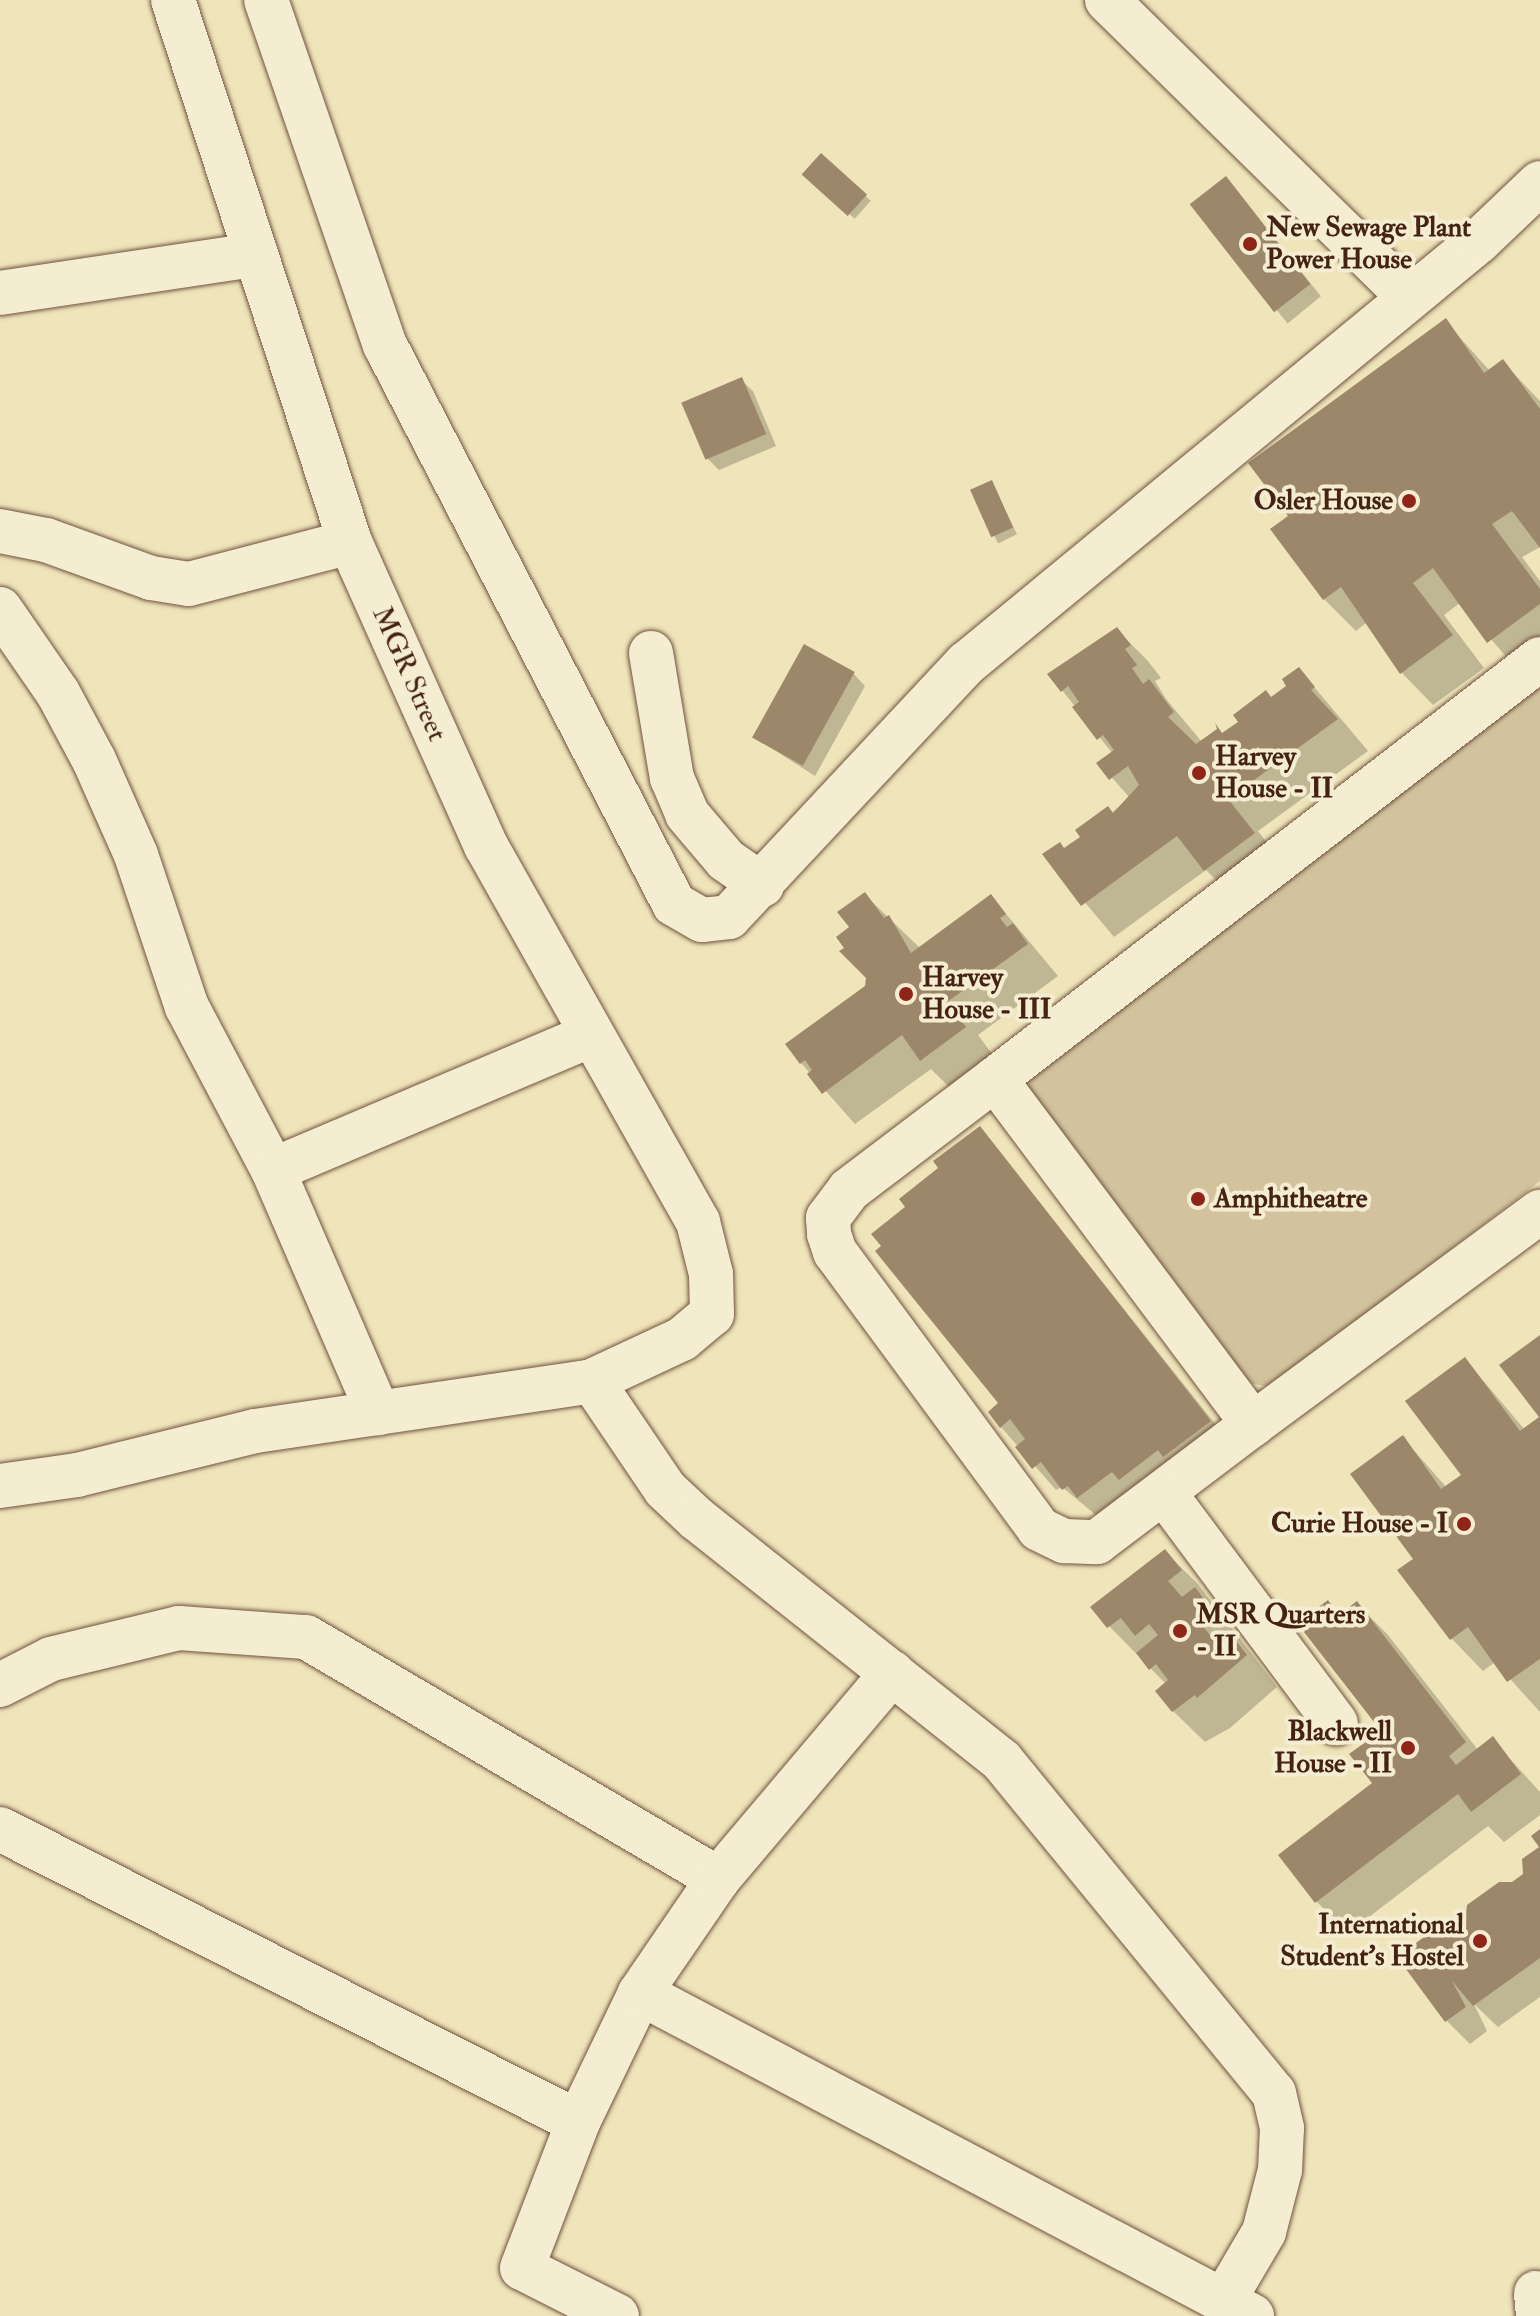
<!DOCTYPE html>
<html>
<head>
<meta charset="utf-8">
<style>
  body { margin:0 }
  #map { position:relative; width:1540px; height:2316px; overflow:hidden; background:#efe4ba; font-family:"IM FELL Double Pica",serif }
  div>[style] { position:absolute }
  .green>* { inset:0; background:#d2c39e }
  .shadow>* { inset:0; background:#0003; transform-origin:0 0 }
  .building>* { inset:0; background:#9d876a; transform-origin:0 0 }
  .roads { filter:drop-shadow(0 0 2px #70533e) drop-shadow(0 0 2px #70533e) }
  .minor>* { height:44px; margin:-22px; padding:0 22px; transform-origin:22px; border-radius:22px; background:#f5edd2 }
  .dots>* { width:22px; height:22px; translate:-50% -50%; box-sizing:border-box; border:4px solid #f5edd2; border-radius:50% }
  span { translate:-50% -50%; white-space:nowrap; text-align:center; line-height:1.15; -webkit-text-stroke:8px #f5edd2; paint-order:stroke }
  .poi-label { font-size:28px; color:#452314; font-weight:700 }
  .left { translate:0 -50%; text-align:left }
  .right { translate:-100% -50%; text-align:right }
  .street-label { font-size:28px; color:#452314 }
</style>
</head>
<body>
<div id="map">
  <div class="green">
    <i style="clip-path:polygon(1540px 675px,1540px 1181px,1279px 1380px,1267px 1386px,1247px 1383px,1028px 1094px,1032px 1069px)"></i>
  </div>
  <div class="shadow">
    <i style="left:821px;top:156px;width:67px;height:24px;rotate:42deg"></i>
    <i style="left:1226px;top:179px;width:151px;height:43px;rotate:51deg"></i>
    <i style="clip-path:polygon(1445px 321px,1490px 371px,1503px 362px,1540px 401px,1540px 547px,1522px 557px,1540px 581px,1540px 659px,1521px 674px,1460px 603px,1444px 615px,1484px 668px,1433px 705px,1402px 673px,1366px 623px,1356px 631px,1324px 599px,1291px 516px)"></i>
    <i style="clip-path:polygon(741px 380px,753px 391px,776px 446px,719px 470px,707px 458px)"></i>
    <i style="left:992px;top:483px;width:57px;height:21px;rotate:64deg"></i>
    <i style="clip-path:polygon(1116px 629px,1148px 661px,1161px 678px,1155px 681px,1166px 699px,1202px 742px,1223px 735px,1272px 699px,1289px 686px,1299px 669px,1368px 751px,1258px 831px,1285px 866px,1237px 901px,1206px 870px,1114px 937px,1045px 855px,1065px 850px,1130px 798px,1099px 763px,1113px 754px,1062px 690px)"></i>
    <i style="clip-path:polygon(854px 674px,865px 686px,815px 776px,754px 737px)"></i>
    <i style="clip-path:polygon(865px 895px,920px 948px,991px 896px,1058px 976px,978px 1035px,996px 1059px,953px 1091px,931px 1069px,855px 1124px,801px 1063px,867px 987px,868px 977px,847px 948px)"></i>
    <i style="clip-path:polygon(980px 1128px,1232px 1445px,1102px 1520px,1062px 1487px,1056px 1490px,1001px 1427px,1001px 1404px,908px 1208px)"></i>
    <i style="clip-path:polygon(1465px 1359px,1525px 1430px,1540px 1419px,1540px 1712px,1495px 1662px,1483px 1671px,1452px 1639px,1400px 1570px,1416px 1559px,1403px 1438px,1447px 1488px,1464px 1476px)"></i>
    <i style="clip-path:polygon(1165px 1552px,1197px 1583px,1277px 1687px,1230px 1728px,1205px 1742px,1173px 1711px,1166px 1684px,1109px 1626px)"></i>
    <i style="clip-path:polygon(1327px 1602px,1341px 1616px,1357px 1604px,1388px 1635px,1478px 1750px,1492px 1739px,1540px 1792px,1540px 1815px,1504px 1842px,1488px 1826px,1348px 1933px,1317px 1902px,1375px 1784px,1384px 1731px)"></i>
    <i style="clip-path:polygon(1540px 1849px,1540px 1997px,1498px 2027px,1474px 2004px,1487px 2031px,1470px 2044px,1447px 2021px,1454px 1926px,1525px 1875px)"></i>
  </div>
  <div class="building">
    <i style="left:821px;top:153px;width:62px;height:29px;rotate:42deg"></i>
    <i style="left:1226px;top:176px;width:137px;height:46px;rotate:52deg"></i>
    <i style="clip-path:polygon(1446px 318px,1484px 373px,1503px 359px,1540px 409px,1540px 548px,1512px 511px,1492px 524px,1540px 589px,1540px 604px,1487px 643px,1433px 568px,1413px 583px,1453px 635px,1400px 674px,1341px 587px,1323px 600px,1270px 529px,1288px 516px,1248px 463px)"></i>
    <i style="left:742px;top:377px;width:62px;height:66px;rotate:67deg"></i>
    <i style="left:992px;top:480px;width:52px;height:24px;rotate:66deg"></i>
    <i style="clip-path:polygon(1117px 627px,1131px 645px,1125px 649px,1137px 665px,1132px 668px,1143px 684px,1149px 679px,1174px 712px,1168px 717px,1196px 744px,1217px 729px,1215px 723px,1222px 733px,1238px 722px,1233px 715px,1266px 690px,1271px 697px,1286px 686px,1282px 679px,1299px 667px,1315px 687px,1311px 690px,1338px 719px,1228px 799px,1255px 833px,1204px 871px,1177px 836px,1081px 906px,1042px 854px,1060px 842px,1064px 848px,1080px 837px,1075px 830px,1108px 806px,1113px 813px,1139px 785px,1128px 766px,1109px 780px,1096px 763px,1114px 750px,1103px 735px,1097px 740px,1072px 707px,1079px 702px,1068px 686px,1061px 692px,1047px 674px)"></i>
    <i style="left:804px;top:644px;width:58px;height:107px;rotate:29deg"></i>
    <i style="clip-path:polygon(865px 892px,884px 918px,889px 915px,911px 953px,991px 894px,1006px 914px,1000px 918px,1007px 927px,1013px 923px,1028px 944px,947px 1002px,966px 1027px,920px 1061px,902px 1035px,822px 1094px,807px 1074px,812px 1070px,805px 1060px,800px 1064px,785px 1044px,865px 986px,866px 978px,839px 951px,844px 948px,836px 937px,849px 927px,837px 912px)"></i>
    <i style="clip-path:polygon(980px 1126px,1211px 1421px,1163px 1457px,1158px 1450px,1119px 1480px,1112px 1472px,1077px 1498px,1068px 1486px,1062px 1490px,1041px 1462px,1032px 1469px,1015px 1447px,1025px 1439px,1010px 1419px,1000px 1428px,988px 1412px,998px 1403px,875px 1251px,881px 1246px,871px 1234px,905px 1207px,899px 1199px,938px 1168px,933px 1161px)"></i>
    <i style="clip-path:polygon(1540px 1335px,1540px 1659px,1507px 1682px,1468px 1627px,1450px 1640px,1397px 1570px,1413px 1559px,1350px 1474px,1403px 1435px,1441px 1489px,1461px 1475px,1405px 1401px,1465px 1357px,1520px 1431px,1539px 1417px,1499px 1365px)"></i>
    <i style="clip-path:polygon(1165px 1549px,1182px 1570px,1168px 1581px,1182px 1597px,1195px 1587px,1217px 1617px,1204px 1627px,1216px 1644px,1230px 1633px,1247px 1655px,1197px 1698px,1195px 1695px,1172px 1712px,1155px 1691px,1168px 1680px,1156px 1664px,1149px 1670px,1136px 1653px,1158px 1635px,1149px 1624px,1135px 1636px,1121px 1618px,1107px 1628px,1090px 1607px)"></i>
    <i style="clip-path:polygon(1328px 1600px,1339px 1615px,1357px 1601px,1453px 1725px,1466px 1742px,1449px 1756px,1456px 1765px,1493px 1736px,1521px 1774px,1471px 1812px,1458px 1794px,1315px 1903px,1278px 1855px,1372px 1783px,1349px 1754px,1381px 1731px,1297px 1623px)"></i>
    <i style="clip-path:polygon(1540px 1829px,1540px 1958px,1473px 2006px,1452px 1981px,1466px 2007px,1445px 2022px,1397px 1957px,1443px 1923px,1454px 1924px,1466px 1915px,1467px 1905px,1499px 1882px,1512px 1882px,1523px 1874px,1522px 1859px,1539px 1847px,1531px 1836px)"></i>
  </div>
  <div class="roads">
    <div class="minor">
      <i style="left:266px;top:0;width:365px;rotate:71deg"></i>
      <i style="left:385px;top:345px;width:629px;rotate:62.66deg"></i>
      <i style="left:674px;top:904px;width:32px;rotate:30deg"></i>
      <i style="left:702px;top:920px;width:27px;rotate:-6deg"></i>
      <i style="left:729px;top:917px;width:348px;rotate:-46.9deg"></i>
      <i style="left:967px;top:663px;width:663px;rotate:-39.5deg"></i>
      <i style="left:1479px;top:241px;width:84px;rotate:-43.6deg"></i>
      <i style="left:1107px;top:0;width:424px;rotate:44.5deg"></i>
      <i style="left:0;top:293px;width:258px;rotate:-8.5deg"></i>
      <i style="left:0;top:531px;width:47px;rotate:11.1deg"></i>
      <i style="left:46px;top:540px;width:112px;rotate:19.9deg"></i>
      <i style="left:151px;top:578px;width:38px;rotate:9deg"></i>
      <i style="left:189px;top:584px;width:166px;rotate:-14.6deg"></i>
      <i style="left:0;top:609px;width:102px;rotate:55.4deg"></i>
      <i style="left:58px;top:693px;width:76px;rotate:61.8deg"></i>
      <i style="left:94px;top:760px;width:104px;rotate:66.1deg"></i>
      <i style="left:136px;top:855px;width:160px;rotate:71.5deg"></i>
      <i style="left:187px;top:1007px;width:184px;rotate:62.2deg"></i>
      <i style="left:273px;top:1170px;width:265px;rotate:66.6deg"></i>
      <i style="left:651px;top:653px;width:127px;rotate:80.5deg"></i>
      <i style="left:672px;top:778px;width:39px;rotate:67deg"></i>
      <i style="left:687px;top:814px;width:60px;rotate:49.7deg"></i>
      <i style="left:726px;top:860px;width:44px;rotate:34.8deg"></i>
      <i style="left:1540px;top:659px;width:688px;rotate:142.38deg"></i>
      <i style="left:995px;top:1079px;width:431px;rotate:53.2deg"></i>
      <i style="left:1253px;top:1424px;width:357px;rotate:-36.5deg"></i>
      <i style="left:995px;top:1079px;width:183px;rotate:142.8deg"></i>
      <i style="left:849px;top:1190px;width:35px;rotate:127deg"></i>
      <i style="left:828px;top:1218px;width:16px;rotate:86deg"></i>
      <i style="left:829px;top:1234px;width:19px;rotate:72deg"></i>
      <i style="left:835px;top:1252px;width:344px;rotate:53.6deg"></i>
      <i style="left:1039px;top:1529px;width:28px;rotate:26deg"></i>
      <i style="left:1064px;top:1541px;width:33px;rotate:2deg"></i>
      <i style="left:1097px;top:1542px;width:196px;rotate:-37.1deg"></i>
      <i style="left:273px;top:1170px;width:343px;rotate:-23deg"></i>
      <i style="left:592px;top:1381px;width:130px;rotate:55.9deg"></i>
      <i style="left:665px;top:1489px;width:44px;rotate:43.2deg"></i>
      <i style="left:697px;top:1519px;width:389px;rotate:38.4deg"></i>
      <i style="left:1002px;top:1761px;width:429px;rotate:50.7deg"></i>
      <i style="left:1274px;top:2093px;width:36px;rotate:77deg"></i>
      <i style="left:1282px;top:2128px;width:42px;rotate:92.7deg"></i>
      <i style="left:1280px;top:2170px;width:64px;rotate:104.5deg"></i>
      <i style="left:1264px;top:2232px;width:79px;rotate:120.5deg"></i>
      <i style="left:0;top:1486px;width:78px;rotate:-8.1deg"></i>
      <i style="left:77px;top:1475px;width:183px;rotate:-13.9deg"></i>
      <i style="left:255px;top:1431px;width:341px;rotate:-8.4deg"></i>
      <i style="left:592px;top:1381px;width:99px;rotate:-25deg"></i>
      <i style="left:682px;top:1339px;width:39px;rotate:-40deg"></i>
      <i style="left:712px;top:1314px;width:40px;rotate:-91.4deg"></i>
      <i style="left:711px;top:1274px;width:54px;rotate:-104deg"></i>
      <i style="left:698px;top:1222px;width:432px;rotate:-119.4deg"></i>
      <i style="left:486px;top:846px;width:333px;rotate:-114.1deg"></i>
      <i style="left:350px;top:542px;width:570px;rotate:-108.09deg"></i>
      <i style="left:1165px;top:1494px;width:286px;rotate:53.3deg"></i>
      <i style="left:0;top:1685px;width:57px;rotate:-27deg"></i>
      <i style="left:51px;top:1659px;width:132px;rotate:-13.6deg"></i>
      <i style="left:179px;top:1628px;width:127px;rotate:4.1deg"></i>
      <i style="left:306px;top:1637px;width:478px;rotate:30.4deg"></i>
      <i style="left:0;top:1829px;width:648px;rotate:26.88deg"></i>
      <i style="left:640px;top:1993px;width:692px;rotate:27.82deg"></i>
      <i style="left:1536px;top:2293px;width:23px;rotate:85deg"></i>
      <i style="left:617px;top:2316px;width:106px;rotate:-153.2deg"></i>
      <i style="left:522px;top:2268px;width:156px;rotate:-69deg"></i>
      <i style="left:578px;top:2122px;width:143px;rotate:-64.3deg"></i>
      <i style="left:640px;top:1993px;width:138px;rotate:-55.6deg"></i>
      <i style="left:718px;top:1879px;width:270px;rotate:-49.8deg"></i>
    </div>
  </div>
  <div class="dots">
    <i style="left:1250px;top:244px;background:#8f2418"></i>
    <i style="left:1409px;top:501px;background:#8f2418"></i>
    <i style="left:1199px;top:773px;background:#8f2418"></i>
    <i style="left:906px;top:994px;background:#8f2418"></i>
    <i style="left:1198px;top:1199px;background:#8f2418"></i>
    <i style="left:1464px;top:1524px;background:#8f2418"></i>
    <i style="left:1180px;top:1631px;background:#8f2418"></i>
    <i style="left:1408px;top:1748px;background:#8f2418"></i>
    <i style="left:1480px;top:1941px;background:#8f2418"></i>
  </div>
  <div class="poi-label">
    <span class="left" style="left:1266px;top:244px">New Sewage Plant<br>Power House</span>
    <span class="right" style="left:1393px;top:501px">Osler House</span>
    <span class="left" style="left:1215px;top:773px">Harvey<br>House - II</span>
    <span class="left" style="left:922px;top:994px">Harvey<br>House - III</span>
    <span class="left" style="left:1214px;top:1199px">Amphitheatre</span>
    <span class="right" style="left:1448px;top:1524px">Curie House - I</span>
    <span class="left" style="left:1196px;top:1631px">MSR Quarters<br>- II</span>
    <span class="right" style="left:1392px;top:1748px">Blackwell<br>House - II</span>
    <span class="right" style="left:1464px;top:1941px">International<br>Student's Hostel</span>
  </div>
  <div class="street-label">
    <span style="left:409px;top:674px;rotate:66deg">MGR Street</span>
  </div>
</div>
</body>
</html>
